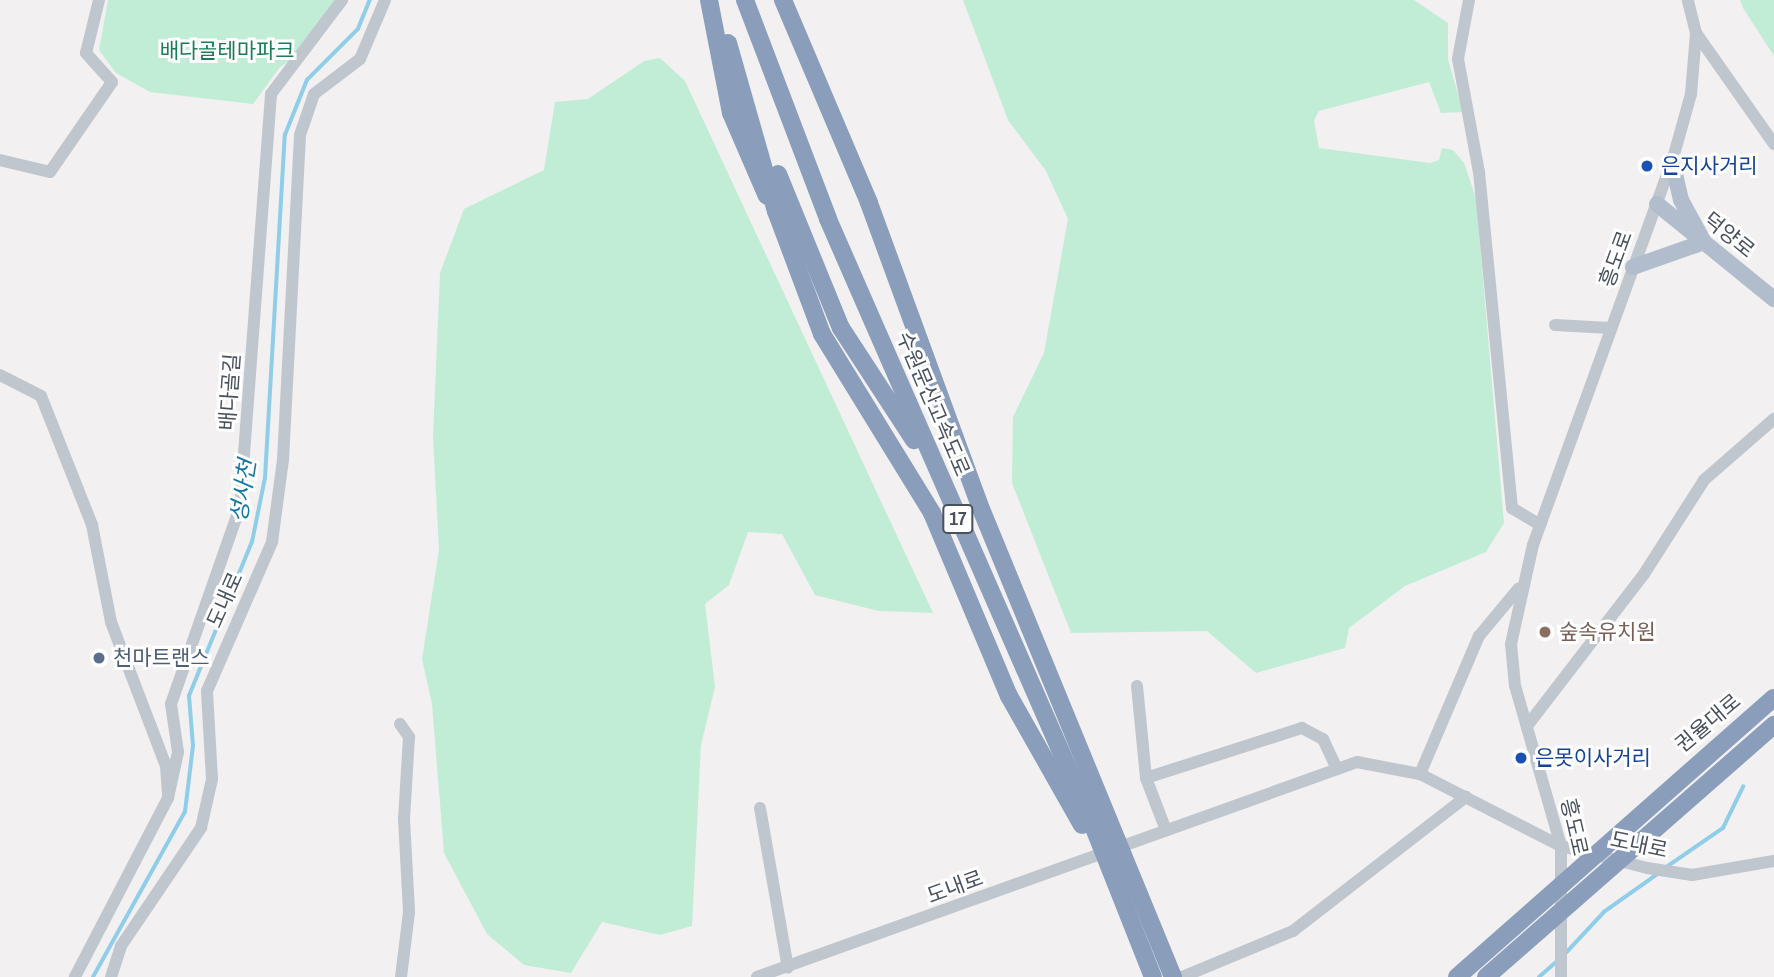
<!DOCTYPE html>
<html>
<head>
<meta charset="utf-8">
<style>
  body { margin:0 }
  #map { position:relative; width:1774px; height:977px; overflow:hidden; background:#f2f0f0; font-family:"Archivo Narrow","Noto Sans KR",sans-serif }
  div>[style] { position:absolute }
  .green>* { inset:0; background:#c1edd7 }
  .stream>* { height:3.5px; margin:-1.75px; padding:0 1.75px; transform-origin:1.75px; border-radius:1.75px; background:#90cde8 }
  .minor>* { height:12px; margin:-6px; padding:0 6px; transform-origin:6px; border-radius:6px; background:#bfc6ce }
  .major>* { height:16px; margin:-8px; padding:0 8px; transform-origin:8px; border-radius:8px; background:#b1bdcd }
  .highway>* { height:18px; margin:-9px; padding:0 9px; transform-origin:9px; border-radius:9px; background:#8a9ebc }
  .dots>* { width:19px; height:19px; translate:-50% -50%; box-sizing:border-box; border:4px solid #fff; border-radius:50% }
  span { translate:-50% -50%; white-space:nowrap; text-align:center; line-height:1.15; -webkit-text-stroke:6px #fff; paint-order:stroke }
  .shield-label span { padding:2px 5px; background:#fff; border:2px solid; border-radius:5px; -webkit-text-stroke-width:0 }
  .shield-label { font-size:19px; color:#49515d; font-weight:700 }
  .park-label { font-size:21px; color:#1c7c56 }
  .transit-label { font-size:21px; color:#164399 }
  .left { translate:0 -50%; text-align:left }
  .street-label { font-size:21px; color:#49515d }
  .education-label { font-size:21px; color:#785e54 }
  .service-label { font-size:21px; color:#4e5e75 }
  .water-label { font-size:23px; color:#1378a6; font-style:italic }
</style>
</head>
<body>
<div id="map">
  <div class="green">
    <i style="clip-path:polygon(108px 0,337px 0,314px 46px,280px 67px,253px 104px,150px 92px,116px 73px,99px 50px)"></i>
    <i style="clip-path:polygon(963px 0,1414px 0,1448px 23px,1448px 59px,1463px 112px,1441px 113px,1429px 82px,1319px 111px,1314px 120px,1319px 148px,1430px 163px,1439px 160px,1442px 148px,1453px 150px,1464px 163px,1476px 198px,1504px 523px,1486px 552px,1405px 586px,1349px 628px,1345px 648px,1256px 673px,1207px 631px,1071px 633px,1012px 483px,1013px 417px,1044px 353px,1068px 219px,1046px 171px,1008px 120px)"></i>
    <i style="clip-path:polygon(1740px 0,1774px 0,1774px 56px,1743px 8px)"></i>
    <i style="clip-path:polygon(660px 58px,685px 81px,933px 613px,879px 611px,815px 595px,782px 534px,748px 532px,729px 585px,705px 604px,715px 687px,701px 745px,692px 926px,660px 935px,602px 922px,571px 973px,524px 965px,487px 934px,444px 853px,432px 704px,422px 659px,439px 550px,433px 437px,440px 273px,464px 209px,544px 170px,555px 102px,588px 99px,644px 61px)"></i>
  </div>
  <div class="stream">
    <i style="left:1668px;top:866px;width:67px;rotate:-34.6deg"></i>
    <i style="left:1723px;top:828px;width:46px;rotate:-64deg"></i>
    <i style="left:1565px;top:954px;width:57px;rotate:-47.1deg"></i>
    <i style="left:1604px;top:912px;width:67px;rotate:-35.3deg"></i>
    <i style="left:93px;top:977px;width:189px;rotate:-60.9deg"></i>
    <i style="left:185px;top:812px;width:66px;rotate:-83.1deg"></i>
    <i style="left:193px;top:746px;width:50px;rotate:-94.6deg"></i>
    <i style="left:189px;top:696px;width:166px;rotate:-67.8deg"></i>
    <i style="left:252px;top:542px;width:65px;rotate:-78.5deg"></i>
    <i style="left:265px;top:478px;width:344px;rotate:-86.7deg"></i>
    <i style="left:285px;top:135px;width:59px;rotate:-68.2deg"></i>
    <i style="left:307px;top:80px;width:72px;rotate:-45deg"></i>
    <i style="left:358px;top:29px;width:31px;rotate:-68deg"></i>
    <i style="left:1539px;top:977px;width:23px;rotate:-41deg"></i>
  </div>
  <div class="minor">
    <i style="left:1469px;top:0;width:60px;rotate:100.6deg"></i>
    <i style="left:1458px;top:59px;width:115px;rotate:79.5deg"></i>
    <i style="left:1479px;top:172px;width:338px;rotate:84.4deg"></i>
    <i style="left:1512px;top:508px;width:33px;rotate:31deg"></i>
    <i style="left:1696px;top:33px;width:136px;rotate:54.9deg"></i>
    <i style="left:0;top:160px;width:51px;rotate:13.5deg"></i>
    <i style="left:50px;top:172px;width:109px;rotate:-55.4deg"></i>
    <i style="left:112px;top:82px;width:39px;rotate:-132deg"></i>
    <i style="left:86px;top:53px;width:55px;rotate:-76.2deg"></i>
    <i style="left:1555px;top:325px;width:55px;rotate:3.1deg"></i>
    <i style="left:0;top:375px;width:46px;rotate:27.1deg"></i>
    <i style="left:41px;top:396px;width:139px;rotate:68.4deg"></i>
    <i style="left:92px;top:525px;width:99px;rotate:78.9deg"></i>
    <i style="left:111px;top:622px;width:154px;rotate:69.1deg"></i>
    <i style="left:166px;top:766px;width:32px;rotate:86deg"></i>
    <i style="left:168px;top:798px;width:202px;rotate:117.5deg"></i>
    <i style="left:1137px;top:686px;width:92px;rotate:84.4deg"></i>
    <i style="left:1146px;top:778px;width:56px;rotate:69deg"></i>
    <i style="left:400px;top:724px;width:16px;rotate:55deg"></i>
    <i style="left:409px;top:737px;width:82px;rotate:93.5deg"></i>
    <i style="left:404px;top:819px;width:93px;rotate:86.9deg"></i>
    <i style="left:409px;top:912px;width:65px;rotate:97deg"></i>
    <i style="left:1527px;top:726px;width:192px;rotate:-52.4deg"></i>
    <i style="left:1644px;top:574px;width:112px;rotate:-57.4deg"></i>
    <i style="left:1704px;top:480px;width:93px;rotate:-41.1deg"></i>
    <i style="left:1420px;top:774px;width:150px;rotate:-66.9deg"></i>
    <i style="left:1479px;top:636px;width:62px;rotate:-50.2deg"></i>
    <i style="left:1146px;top:778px;width:164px;rotate:-17.8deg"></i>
    <i style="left:1302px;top:728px;width:24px;rotate:28deg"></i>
    <i style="left:1323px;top:739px;width:33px;rotate:65deg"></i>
    <i style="left:168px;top:798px;width:47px;rotate:-77.7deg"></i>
    <i style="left:178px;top:752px;width:49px;rotate:-98.3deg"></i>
    <i style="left:171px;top:704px;width:209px;rotate:-70.7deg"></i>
    <i style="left:240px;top:507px;width:414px;rotate:-85.7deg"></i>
    <i style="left:271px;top:94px;width:118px;rotate:-52.9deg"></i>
    <i style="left:760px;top:808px;width:162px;rotate:80.1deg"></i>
    <i style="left:111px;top:977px;width:33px;rotate:-72deg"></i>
    <i style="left:121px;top:946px;width:143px;rotate:-55.9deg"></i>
    <i style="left:201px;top:828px;width:50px;rotate:-77.3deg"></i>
    <i style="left:212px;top:779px;width:88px;rotate:-93.3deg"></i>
    <i style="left:207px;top:691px;width:163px;rotate:-66.4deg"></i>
    <i style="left:272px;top:542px;width:83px;rotate:-82.4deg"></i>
    <i style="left:283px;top:460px;width:325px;rotate:-87deg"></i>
    <i style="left:300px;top:135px;width:43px;rotate:-71.1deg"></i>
    <i style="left:314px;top:94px;width:58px;rotate:-37.3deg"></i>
    <i style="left:360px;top:59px;width:64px;rotate:-67deg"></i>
    <i style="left:757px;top:977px;width:637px;rotate:-19.71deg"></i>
    <i style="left:1357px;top:762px;width:64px;rotate:10.8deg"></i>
    <i style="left:1420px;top:774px;width:158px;rotate:27.1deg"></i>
    <i style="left:1561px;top:846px;width:89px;rotate:14.3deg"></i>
    <i style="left:1647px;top:868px;width:46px;rotate:8.8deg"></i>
    <i style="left:1692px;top:875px;width:83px;rotate:-9.7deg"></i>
    <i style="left:1182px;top:977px;width:120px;rotate:-22.5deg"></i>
    <i style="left:1293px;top:931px;width:219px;rotate:-37.8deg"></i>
    <i style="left:1561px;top:977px;width:131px;rotate:-90deg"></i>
    <i style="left:1561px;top:846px;width:166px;rotate:-106deg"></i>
    <i style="left:1515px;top:686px;width:42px;rotate:-95.4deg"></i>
    <i style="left:1511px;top:644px;width:101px;rotate:-77.5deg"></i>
    <i style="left:1533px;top:545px;width:407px;rotate:-70.1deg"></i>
    <i style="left:1672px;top:162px;width:71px;rotate:-74.4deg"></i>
    <i style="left:1691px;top:94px;width:61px;rotate:-85.3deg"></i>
    <i style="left:1696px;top:33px;width:34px;rotate:-104deg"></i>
  </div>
  <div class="major">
    <i style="left:1657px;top:204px;width:151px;rotate:39.1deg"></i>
    <i style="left:1633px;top:267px;width:75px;rotate:-19.4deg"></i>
    <i style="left:1704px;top:242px;width:48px;rotate:-118.7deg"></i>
    <i style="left:1681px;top:200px;width:39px;rotate:-103deg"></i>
  </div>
  <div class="highway">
    <i style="left:709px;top:0;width:115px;rotate:79deg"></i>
    <i style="left:731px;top:113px;width:90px;rotate:66.6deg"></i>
    <i style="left:745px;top:0;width:234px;rotate:69.2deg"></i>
    <i style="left:828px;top:219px;width:654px;rotate:66.38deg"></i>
    <i style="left:1090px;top:818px;width:171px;rotate:68.4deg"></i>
    <i style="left:783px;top:0;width:220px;rotate:67deg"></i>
    <i style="left:869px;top:203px;width:320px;rotate:69.9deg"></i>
    <i style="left:979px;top:504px;width:511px;rotate:67.7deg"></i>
    <i style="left:728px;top:43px;width:175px;rotate:74.1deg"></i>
    <i style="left:776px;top:211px;width:131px;rotate:69.5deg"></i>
    <i style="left:822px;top:334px;width:210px;rotate:58.4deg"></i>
    <i style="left:932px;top:513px;width:199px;rotate:67.2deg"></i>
    <i style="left:1009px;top:696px;width:148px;rotate:60.5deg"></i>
    <i style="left:778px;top:174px;width:166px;rotate:67.8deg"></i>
    <i style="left:841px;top:328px;width:134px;rotate:56.9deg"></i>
    <i style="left:1457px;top:977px;width:422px;rotate:-41.4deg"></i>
    <i style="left:1486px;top:977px;width:383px;rotate:-41.2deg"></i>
  </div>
  <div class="dots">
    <i style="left:1647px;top:166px;background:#1a4fb4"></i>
    <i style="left:1545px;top:632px;background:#8d6e63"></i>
    <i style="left:99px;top:658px;background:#5c6f8a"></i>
    <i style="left:1521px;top:758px;background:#1a4fb4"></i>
  </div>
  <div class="shield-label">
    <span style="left:958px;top:519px">17</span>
  </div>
  <div class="park-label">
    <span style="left:227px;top:51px">배다골테마파크</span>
  </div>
  <div class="transit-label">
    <span class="left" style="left:1661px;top:166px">은지사거리</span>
    <span class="left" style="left:1535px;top:758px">은못이사거리</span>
  </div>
  <div class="street-label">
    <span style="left:1729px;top:235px;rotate:39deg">덕양로</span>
    <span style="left:1616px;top:259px;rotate:-70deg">흥도로</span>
    <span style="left:230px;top:392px;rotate:-86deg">배다골길</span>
    <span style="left:933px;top:404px;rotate:67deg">수원문산고속도로</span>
    <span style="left:225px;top:600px;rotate:-66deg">도내로</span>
    <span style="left:1708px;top:723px;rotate:-40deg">권율대로</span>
    <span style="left:1574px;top:827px;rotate:77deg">흥도로</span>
    <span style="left:1639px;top:845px;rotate:12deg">도내로</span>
    <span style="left:955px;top:887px;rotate:-20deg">도내로</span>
  </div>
  <div class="education-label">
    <span class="left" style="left:1559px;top:632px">숲속유치원</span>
  </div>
  <div class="service-label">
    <span class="left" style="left:113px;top:658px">천마트랜스</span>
  </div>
  <div class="water-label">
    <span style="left:243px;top:491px;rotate:-81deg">성사천</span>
  </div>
</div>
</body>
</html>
